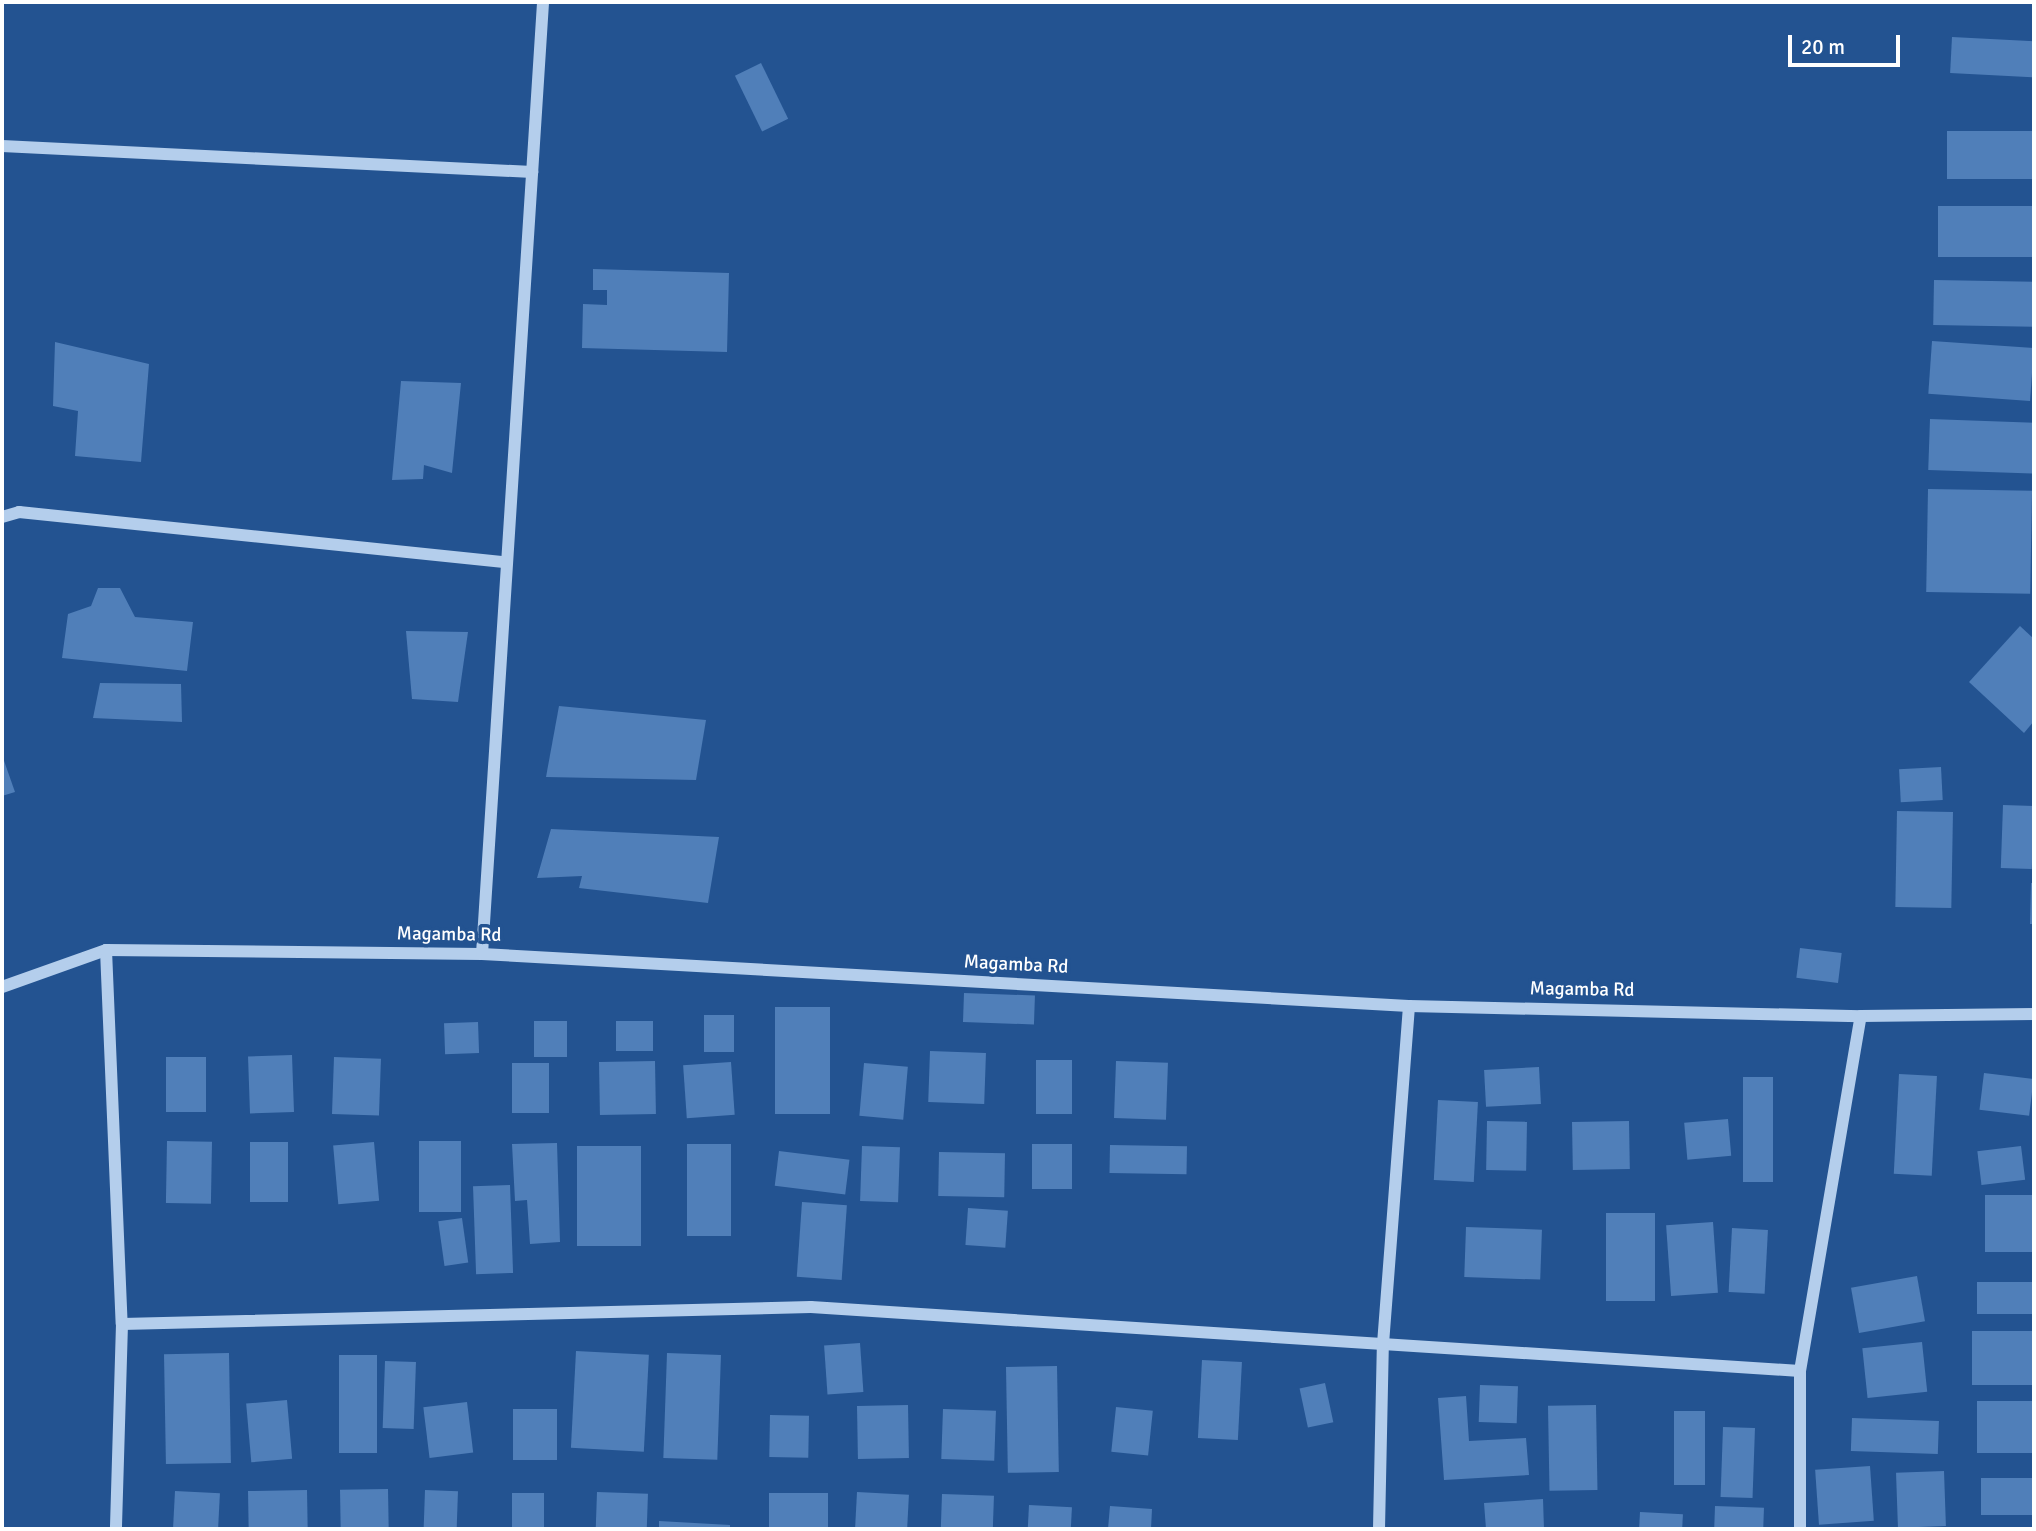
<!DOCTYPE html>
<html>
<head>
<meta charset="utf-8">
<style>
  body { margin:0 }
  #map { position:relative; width:2036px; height:1531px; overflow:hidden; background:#235391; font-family:Signika,sans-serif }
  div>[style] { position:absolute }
  .building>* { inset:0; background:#507fb9; transform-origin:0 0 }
  .minor>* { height:12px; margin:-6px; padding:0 6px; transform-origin:6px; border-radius:6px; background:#b4ceec }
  span { translate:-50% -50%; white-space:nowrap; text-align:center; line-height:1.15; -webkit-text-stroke:7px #235391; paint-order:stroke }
  .street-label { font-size:19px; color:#fff }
  .frame { position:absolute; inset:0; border:4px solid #fff; pointer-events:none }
  .scale { position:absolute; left:1788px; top:35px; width:112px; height:32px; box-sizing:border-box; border:4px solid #fff; border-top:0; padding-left:9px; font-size:21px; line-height:24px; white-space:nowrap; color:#fff; -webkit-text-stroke:5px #235391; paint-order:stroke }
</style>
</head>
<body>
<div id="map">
  <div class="building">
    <i style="left:1952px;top:37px;width:82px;height:36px;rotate:3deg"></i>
    <i style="left:761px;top:63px;width:62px;height:29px;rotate:64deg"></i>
    <i style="left:2034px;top:131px;width:48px;height:87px;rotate:90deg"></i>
    <i style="left:2034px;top:206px;width:51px;height:96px;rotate:90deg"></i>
    <i style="clip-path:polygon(593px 269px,729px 273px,727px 352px,582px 348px,583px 304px,607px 305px,607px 290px,593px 290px)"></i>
    <i style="left:1934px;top:280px;width:100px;height:45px;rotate:1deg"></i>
    <i style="left:1932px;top:341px;width:102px;height:53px;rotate:4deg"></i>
    <i style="clip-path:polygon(55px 342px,149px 364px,141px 462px,75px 456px,78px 411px,53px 406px)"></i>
    <i style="clip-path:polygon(401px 381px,461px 383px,452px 473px,424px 465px,423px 479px,392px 480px)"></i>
    <i style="left:1930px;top:419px;width:104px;height:51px;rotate:2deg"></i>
    <i style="left:1928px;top:489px;width:104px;height:103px;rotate:1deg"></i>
    <i style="clip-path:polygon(98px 588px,120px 588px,135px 617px,193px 622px,187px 671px,62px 658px,68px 614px,91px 606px)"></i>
    <i style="clip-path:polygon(2020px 626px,2034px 639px,2034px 721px,2024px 733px,1969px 682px)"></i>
    <i style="clip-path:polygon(406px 631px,468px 632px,458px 702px,412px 699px)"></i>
    <i style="clip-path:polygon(100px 683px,181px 684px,182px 722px,93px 718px)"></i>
    <i style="clip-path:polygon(559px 706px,706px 720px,696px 780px,546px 777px)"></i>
    <i style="clip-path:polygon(2px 755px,15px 792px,2px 796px)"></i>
    <i style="left:1941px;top:767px;width:33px;height:42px;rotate:87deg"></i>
    <i style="left:2003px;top:805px;width:31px;height:63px;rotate:2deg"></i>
    <i style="left:1897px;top:811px;width:56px;height:96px;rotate:1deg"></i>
    <i style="clip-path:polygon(551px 829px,719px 837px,708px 903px,579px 888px,582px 876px,537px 878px)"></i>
    <i style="clip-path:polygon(2031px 883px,2034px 883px,2034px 924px,2030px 924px)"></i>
    <i style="left:1800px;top:948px;width:42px;height:30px;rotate:7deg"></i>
    <i style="left:964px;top:993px;width:71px;height:29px;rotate:2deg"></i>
    <i style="left:775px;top:1007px;width:55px;height:107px"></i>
    <i style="left:704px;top:1015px;width:30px;height:37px"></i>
    <i style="left:534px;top:1021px;width:33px;height:36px"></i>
    <i style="left:616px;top:1021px;width:37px;height:30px"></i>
    <i style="left:478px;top:1022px;width:31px;height:34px;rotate:88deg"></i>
    <i style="left:930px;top:1051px;width:56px;height:51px;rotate:2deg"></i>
    <i style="left:292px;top:1055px;width:57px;height:44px;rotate:88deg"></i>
    <i style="left:166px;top:1057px;width:40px;height:55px"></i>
    <i style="left:334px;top:1057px;width:47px;height:57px;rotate:2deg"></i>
    <i style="left:1036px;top:1060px;width:36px;height:54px"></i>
    <i style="left:655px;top:1061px;width:53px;height:56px;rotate:89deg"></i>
    <i style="left:1116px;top:1061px;width:52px;height:57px;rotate:2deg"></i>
    <i style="left:731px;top:1062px;width:53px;height:48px;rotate:86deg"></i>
    <i style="left:512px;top:1063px;width:37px;height:50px"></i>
    <i style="left:864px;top:1063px;width:44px;height:53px;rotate:5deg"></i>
    <i style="left:1539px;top:1067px;width:37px;height:55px;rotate:87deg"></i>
    <i style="left:1984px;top:1073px;width:50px;height:37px;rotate:7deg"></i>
    <i style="left:1899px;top:1074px;width:38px;height:100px;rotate:3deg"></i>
    <i style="left:1743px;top:1077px;width:30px;height:105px"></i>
    <i style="left:1438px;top:1100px;width:40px;height:80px;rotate:3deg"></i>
    <i style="left:1728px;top:1119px;width:37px;height:44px;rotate:85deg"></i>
    <i style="left:1487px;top:1121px;width:40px;height:49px;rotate:1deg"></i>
    <i style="left:1629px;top:1121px;width:48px;height:57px;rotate:89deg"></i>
    <i style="left:167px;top:1141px;width:45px;height:62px;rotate:1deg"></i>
    <i style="left:419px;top:1141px;width:42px;height:71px"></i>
    <i style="left:250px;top:1142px;width:38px;height:60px"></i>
    <i style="left:374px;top:1142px;width:59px;height:41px;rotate:85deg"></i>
    <i style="clip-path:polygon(557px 1143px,560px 1242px,530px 1244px,527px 1200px,515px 1201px,512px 1144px)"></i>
    <i style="left:687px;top:1144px;width:44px;height:92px"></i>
    <i style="left:1032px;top:1144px;width:40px;height:45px"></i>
    <i style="left:1110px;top:1145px;width:77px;height:28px;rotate:1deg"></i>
    <i style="left:577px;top:1146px;width:64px;height:100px"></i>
    <i style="left:862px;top:1146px;width:38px;height:55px;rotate:2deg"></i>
    <i style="left:2021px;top:1146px;width:34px;height:44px;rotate:83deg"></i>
    <i style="left:779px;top:1151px;width:71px;height:35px;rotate:7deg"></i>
    <i style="left:939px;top:1152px;width:66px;height:44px;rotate:1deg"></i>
    <i style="left:510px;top:1185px;width:88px;height:37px;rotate:88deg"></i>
    <i style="left:2034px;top:1195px;width:57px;height:49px;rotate:90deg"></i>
    <i style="left:802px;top:1202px;width:45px;height:75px;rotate:4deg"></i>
    <i style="left:968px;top:1208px;width:40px;height:37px;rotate:4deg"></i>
    <i style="left:1606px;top:1213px;width:49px;height:88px"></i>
    <i style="left:462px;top:1218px;width:45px;height:24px;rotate:82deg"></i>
    <i style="left:1713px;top:1222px;width:71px;height:47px;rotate:86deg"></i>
    <i style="left:1466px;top:1227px;width:76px;height:50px;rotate:2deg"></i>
    <i style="left:1732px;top:1228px;width:36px;height:64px;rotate:3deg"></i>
    <i style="left:1917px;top:1276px;width:46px;height:67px;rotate:80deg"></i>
    <i style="left:2034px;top:1282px;width:32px;height:57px;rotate:90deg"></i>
    <i style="left:2034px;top:1331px;width:54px;height:62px;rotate:90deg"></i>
    <i style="left:1922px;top:1342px;width:50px;height:60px;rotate:84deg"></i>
    <i style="left:860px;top:1343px;width:49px;height:36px;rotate:86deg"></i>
    <i style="left:576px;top:1351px;width:73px;height:97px;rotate:3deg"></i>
    <i style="left:229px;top:1353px;width:110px;height:65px;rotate:89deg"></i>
    <i style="left:667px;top:1353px;width:54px;height:105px;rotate:2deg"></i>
    <i style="left:339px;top:1355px;width:38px;height:98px"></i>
    <i style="left:1202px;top:1360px;width:40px;height:78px;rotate:3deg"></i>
    <i style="left:385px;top:1361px;width:31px;height:67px;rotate:2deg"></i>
    <i style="left:1057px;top:1366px;width:106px;height:51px;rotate:89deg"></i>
    <i style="left:1325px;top:1383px;width:40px;height:26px;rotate:78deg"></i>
    <i style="left:1480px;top:1385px;width:38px;height:37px;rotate:2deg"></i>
    <i style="clip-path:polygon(1466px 1396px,1469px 1441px,1526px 1438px,1529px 1475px,1444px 1480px,1438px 1398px)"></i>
    <i style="left:287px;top:1400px;width:59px;height:41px;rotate:85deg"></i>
    <i style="left:1977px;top:1401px;width:57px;height:52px"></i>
    <i style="left:467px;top:1402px;width:51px;height:44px;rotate:83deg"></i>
    <i style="left:908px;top:1405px;width:53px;height:51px;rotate:89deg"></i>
    <i style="left:1596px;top:1405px;width:85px;height:48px;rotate:89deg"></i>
    <i style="left:1116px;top:1407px;width:37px;height:45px;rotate:6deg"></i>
    <i style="left:513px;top:1409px;width:44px;height:51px"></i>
    <i style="left:943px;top:1409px;width:53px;height:50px;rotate:2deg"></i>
    <i style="left:1674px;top:1411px;width:31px;height:74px"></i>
    <i style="left:770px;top:1415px;width:39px;height:42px;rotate:1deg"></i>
    <i style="left:1852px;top:1418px;width:87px;height:33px;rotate:2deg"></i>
    <i style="left:1723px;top:1427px;width:32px;height:70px;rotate:2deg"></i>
    <i style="left:1870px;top:1466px;width:55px;height:55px;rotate:86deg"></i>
    <i style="left:1944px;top:1471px;width:55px;height:48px;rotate:88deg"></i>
    <i style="left:2034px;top:1478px;width:37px;height:53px;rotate:90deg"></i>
    <i style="left:388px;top:1489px;width:40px;height:48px;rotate:89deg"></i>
    <i style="left:307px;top:1490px;width:39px;height:59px;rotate:89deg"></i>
    <i style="left:425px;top:1490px;width:33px;height:39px;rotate:2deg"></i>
    <i style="left:175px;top:1491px;width:45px;height:38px;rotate:3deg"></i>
    <i style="left:597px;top:1492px;width:51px;height:37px;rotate:2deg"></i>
    <i style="left:857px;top:1492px;width:52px;height:37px;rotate:3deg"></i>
    <i style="left:512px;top:1493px;width:32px;height:36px"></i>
    <i style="left:769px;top:1493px;width:59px;height:36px"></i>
    <i style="left:942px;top:1494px;width:52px;height:35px;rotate:2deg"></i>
    <i style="clip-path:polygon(1543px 1499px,1544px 1529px,1486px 1529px,1484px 1503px)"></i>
    <i style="left:1029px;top:1505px;width:43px;height:24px;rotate:3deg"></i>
    <i style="clip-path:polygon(1110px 1506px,1152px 1509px,1151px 1529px,1108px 1529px)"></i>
    <i style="left:1715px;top:1506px;width:49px;height:23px;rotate:2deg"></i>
    <i style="left:1640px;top:1512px;width:43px;height:17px;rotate:3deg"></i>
    <i style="clip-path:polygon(659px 1521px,730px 1525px,730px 1529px,659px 1529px)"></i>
  </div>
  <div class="minor">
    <i style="left:2px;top:146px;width:531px;rotate:2.81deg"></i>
    <i style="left:2px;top:517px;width:18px;rotate:-16deg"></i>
    <i style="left:19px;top:512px;width:490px;rotate:5.9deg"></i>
    <i style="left:106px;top:950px;width:374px;rotate:87.6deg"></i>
    <i style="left:122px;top:1324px;width:205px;rotate:91.7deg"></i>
    <i style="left:482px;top:954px;width:954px;rotate:-86.33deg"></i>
    <i style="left:2px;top:987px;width:110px;rotate:-19.6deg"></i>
    <i style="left:106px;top:950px;width:376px;rotate:0.6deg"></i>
    <i style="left:482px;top:954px;width:928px;rotate:3.21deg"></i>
    <i style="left:1409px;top:1006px;width:452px;rotate:1.3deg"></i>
    <i style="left:1861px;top:1016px;width:173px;rotate:-0.7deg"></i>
    <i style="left:122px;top:1324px;width:689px;rotate:-1.41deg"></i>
    <i style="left:811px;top:1307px;width:991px;rotate:3.7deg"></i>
    <i style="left:1379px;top:1529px;width:185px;rotate:-88.8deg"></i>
    <i style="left:1383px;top:1344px;width:339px;rotate:-85.6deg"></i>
    <i style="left:1800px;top:1529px;width:158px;rotate:-90deg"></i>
    <i style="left:1800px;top:1371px;width:360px;rotate:-80.3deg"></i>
  </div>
  <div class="street-label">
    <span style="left:449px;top:935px;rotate:1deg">Magamba Rd</span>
    <span style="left:1016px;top:965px;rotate:3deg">Magamba Rd</span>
    <span style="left:1582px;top:990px;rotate:1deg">Magamba Rd</span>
  </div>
  <div class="frame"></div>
  <div class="scale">20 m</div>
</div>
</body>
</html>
